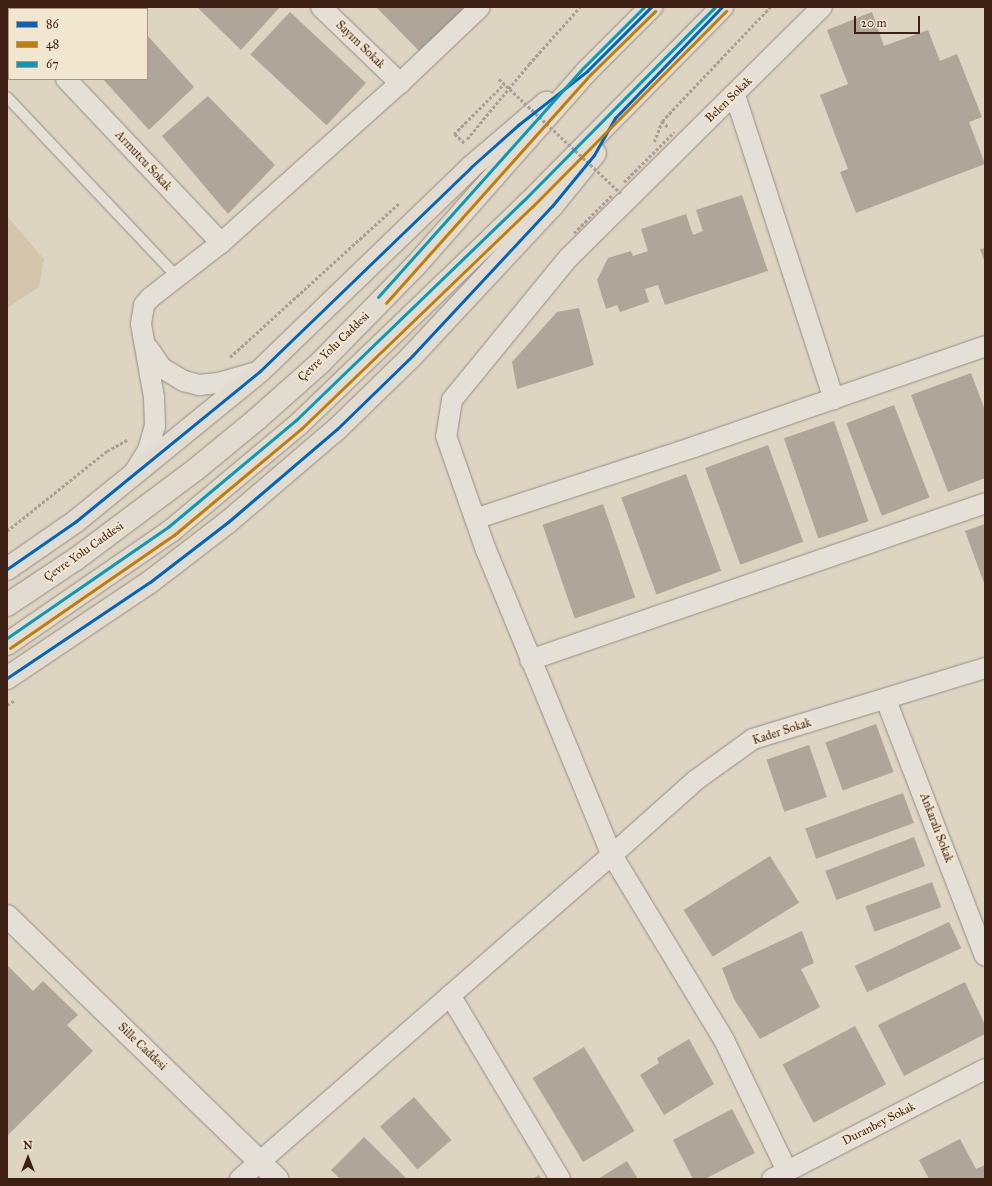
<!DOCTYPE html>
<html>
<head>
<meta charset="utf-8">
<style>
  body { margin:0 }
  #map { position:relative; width:992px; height:1186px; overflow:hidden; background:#ded4c2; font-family:"IM FELL Great Primer",serif }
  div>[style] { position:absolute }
  .green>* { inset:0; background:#d4c5ad }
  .building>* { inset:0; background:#afa599; transform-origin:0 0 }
  .path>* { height:2.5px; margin-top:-1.25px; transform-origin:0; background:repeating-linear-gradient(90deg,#a79f98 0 3px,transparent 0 5px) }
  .roads { filter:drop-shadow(0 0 1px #958c81) drop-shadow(0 0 1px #958c81) }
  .lane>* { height:10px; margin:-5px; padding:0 5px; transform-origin:5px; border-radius:5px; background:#e5e0d7 }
  .street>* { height:20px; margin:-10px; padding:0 10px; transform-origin:10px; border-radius:10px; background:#e5e0d7 }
  .secondary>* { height:22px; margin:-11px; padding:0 11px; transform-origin:11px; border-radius:11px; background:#e5e0d7 }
  .highway>* { height:22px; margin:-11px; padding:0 11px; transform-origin:11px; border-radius:11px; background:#e1dbd0 }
  .path-bridge>* { height:2.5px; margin-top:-1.25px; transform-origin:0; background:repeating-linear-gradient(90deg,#a79f98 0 3px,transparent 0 5px) }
  .bus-1>* { height:3px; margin:-1.5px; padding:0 1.5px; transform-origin:1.5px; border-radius:1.5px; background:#0065bd }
  .bus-2>* { height:3px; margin:-1.5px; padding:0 1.5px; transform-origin:1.5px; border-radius:1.5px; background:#c07e06 }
  .bus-3>* { height:3px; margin:-1.5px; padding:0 1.5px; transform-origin:1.5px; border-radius:1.5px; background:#069bbb }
  span { translate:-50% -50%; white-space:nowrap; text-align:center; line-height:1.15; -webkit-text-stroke:4px #f1e6d0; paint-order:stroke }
  .street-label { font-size:12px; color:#3e1f13 }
  .frame { position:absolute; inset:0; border:8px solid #3e1f13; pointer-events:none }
  .legend { position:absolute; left:8px; top:8px; width:140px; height:72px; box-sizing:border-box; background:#f1e6d0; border:1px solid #a99684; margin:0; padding:5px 7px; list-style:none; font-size:12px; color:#3e1f13 }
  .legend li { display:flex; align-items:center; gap:8px; height:20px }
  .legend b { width:20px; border:1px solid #a99684 }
  .north { position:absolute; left:8px; top:1138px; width:40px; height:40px; -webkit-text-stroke:3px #f1e6d0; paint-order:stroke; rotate:0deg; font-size:11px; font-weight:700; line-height:16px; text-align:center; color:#3e1f13 }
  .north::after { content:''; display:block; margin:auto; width:14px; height:18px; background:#3e1f13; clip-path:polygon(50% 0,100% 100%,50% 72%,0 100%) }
  .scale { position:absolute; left:854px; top:16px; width:66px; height:18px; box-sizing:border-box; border:2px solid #3e1f13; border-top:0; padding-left:5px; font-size:12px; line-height:14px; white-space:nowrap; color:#3e1f13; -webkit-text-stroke:3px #f1e6d0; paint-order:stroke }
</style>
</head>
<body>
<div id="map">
  <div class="green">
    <i style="clip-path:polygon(7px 216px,44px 259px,39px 287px,7px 308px)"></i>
  </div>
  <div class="building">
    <i style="clip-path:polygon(33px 7px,108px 7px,106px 9px)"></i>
    <i style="clip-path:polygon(197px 7px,280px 7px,241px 50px)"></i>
    <i style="clip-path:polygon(376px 7px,465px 7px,420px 52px)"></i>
    <i style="left:290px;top:12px;width:104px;height:58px;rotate:43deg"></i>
    <i style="clip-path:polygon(872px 12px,884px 46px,928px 30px,940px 61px,957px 54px,982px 117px,969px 122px,985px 164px,856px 213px,840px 172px,848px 169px,820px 95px,848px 84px,827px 30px)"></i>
    <i style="clip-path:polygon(147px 35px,194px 87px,149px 130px,103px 79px,147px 79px)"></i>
    <i style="clip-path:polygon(208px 96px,275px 165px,228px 214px,162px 136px)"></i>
    <i style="clip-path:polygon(742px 195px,768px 271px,665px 305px,658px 285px,645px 289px,649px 302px,620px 312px,617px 305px,606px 309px,597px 280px,608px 258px,631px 251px,633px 256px,648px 251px,641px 229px,686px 214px,693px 235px,703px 231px,696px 210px)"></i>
    <i style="clip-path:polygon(985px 248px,985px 263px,980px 249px)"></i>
    <i style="clip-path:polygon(579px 308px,594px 365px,517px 389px,512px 362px,557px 312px)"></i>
    <i style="clip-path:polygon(971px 373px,985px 410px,985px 478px,948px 492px,911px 395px)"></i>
    <i style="left:894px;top:405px;width:99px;height:51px;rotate:69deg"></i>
    <i style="left:834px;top:421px;width:106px;height:53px;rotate:71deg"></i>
    <i style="left:768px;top:445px;width:103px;height:67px;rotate:70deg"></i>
    <i style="left:686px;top:474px;width:103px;height:69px;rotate:70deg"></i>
    <i style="left:603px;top:504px;width:99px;height:64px;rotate:71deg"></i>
    <i style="clip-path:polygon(985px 524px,985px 586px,965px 531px)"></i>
    <i style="left:876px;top:724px;width:51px;height:54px;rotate:70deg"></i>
    <i style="left:809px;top:745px;width:55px;height:45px;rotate:71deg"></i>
    <i style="left:903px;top:793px;width:32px;height:104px;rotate:70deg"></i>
    <i style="left:914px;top:837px;width:31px;height:95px;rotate:69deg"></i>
    <i style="left:770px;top:856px;width:55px;height:102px;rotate:58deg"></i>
    <i style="left:932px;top:882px;width:27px;height:71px;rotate:70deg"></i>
    <i style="left:949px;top:922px;width:29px;height:104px;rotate:65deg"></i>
    <i style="clip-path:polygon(802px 931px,814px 963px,801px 969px,820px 1007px,760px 1039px,734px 999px,722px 968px)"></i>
    <i style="clip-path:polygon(7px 965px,33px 991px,43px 981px,78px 1015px,67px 1025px,93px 1051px,7px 1136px)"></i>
    <i style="clip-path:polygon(965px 982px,985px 1025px,985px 1034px,904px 1076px,878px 1025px)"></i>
    <i style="left:855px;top:1026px;width:66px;height:82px;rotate:62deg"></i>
    <i style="clip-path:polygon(689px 1039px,714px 1084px,664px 1115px,640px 1075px,659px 1063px,657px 1058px)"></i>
    <i style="left:584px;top:1047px;width:98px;height:60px;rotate:59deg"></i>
    <i style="left:414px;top:1097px;width:57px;height:45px;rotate:49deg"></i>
    <i style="clip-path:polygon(732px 1109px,755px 1153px,705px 1179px,693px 1179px,673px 1140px)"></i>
    <i style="clip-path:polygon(364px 1137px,407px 1179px,340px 1179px,331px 1170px)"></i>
    <i style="clip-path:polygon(960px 1139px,976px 1169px,985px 1165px,985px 1179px,929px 1179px,919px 1160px)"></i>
    <i style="clip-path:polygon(627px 1161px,638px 1179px,598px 1179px)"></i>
    <i style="clip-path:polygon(539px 1175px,541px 1179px,532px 1179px)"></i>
  </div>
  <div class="path">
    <i style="left:662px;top:121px;width:10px;rotate:45deg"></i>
    <i style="left:467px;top:139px;width:97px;rotate:-50.4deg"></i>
    <i style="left:529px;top:64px;width:76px;rotate:-48.2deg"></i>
    <i style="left:654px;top:142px;width:22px;rotate:-69deg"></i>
    <i style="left:662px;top:121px;width:157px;rotate:-46.5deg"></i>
    <i style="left:464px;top:143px;width:13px;rotate:-138deg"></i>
    <i style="left:454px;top:134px;width:71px;rotate:-45deg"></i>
    <i style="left:230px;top:357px;width:229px;rotate:-42.3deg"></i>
    <i style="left:7px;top:531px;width:128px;rotate:-38.7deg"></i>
    <i style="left:107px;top:451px;width:25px;rotate:-29deg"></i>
    <i style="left:7px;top:705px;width:9px;rotate:-32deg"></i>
  </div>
  <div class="roads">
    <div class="lane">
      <i style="left:7px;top:97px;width:248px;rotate:46.6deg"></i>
    </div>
    <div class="street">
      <i style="left:321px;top:7px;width:110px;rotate:43.9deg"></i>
      <i style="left:822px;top:7px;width:356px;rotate:135.3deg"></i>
      <i style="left:569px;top:257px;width:185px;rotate:129.3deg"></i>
      <i style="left:452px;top:400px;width:36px;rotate:99deg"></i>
      <i style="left:446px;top:436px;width:121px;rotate:70.7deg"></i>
      <i style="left:486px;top:550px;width:330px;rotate:67.6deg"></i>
      <i style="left:612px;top:855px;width:113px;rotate:-41.8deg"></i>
      <i style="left:696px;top:780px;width:70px;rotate:-35.7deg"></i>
      <i style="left:753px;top:739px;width:243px;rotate:-17deg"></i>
      <i style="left:7px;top:16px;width:4px;rotate:56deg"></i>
      <i style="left:66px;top:79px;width:226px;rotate:46.6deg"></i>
      <i style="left:735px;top:95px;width:320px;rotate:72deg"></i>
      <i style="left:148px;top:348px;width:24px;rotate:55deg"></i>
      <i style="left:162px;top:368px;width:26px;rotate:31deg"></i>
      <i style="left:184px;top:381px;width:16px;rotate:15deg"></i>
      <i style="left:199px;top:385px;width:19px;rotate:-6deg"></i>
      <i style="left:218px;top:383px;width:41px;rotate:-15.8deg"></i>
      <i style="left:135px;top:471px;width:25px;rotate:-58deg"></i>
      <i style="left:148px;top:450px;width:25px;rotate:-74deg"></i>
      <i style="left:155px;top:426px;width:29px;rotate:-92deg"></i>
      <i style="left:154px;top:397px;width:74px;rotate:-100.1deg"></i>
      <i style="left:141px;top:324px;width:19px;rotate:-81deg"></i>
      <i style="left:144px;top:305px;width:9px;rotate:-49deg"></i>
      <i style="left:150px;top:298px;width:90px;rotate:-37.8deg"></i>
      <i style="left:221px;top:243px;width:240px;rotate:-41.8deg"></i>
      <i style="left:400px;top:83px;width:110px;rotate:-43.5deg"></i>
      <i style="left:475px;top:519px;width:231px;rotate:-18.2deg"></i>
      <i style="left:694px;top:447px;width:308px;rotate:-19.1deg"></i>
      <i style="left:530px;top:660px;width:481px;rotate:-19deg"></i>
      <i style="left:886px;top:700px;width:274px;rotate:68.9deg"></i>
      <i style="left:450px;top:995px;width:214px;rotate:59.1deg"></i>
      <i style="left:240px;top:1179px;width:493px;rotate:-41.1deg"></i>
      <i style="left:612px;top:855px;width:216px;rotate:58.8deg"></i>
      <i style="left:724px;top:1040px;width:145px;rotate:64.3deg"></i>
      <i style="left:772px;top:1179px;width:240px;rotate:-27.3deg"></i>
    </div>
    <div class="secondary">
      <i style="left:7px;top:916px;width:377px;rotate:44.2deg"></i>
    </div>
    <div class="highway">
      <i style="left:7px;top:569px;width:83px;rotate:-34.7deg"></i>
      <i style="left:75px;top:522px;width:239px;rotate:-39.2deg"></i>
      <i style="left:260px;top:371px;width:293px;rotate:-44deg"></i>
      <i style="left:471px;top:167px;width:99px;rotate:-40.5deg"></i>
      <i style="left:7px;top:605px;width:83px;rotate:-33.7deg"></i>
      <i style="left:76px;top:559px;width:149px;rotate:-36.8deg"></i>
      <i style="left:195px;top:470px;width:80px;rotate:-39.4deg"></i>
      <i style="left:257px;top:419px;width:84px;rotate:-41.6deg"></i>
      <i style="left:320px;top:363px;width:137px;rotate:-45.6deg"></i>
      <i style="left:416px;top:265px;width:259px;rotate:-48.6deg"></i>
      <i style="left:587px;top:71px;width:91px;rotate:-45deg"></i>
      <i style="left:7px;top:644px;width:199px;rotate:-34.6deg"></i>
      <i style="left:171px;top:531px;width:167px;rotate:-39.9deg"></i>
      <i style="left:299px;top:424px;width:319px;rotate:-43.9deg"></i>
      <i style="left:529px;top:203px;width:275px;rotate:-45.4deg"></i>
      <i style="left:7px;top:678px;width:172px;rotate:-33.9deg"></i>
      <i style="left:150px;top:582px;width:98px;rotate:-37.6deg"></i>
      <i style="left:228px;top:522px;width:143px;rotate:-40.5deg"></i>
      <i style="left:337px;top:429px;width:105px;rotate:-44.2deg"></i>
      <i style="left:412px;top:356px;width:205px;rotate:-47deg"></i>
      <i style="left:552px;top:206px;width:68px;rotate:-50.9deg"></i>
    </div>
  </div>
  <div class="path-bridge">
    <i style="left:499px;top:79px;width:167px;rotate:43.1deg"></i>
    <i style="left:624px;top:182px;width:71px;rotate:-45deg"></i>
    <i style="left:574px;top:233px;width:55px;rotate:-45deg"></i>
  </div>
  <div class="bus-1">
    <i style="left:7px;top:569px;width:83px;rotate:-34.7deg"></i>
    <i style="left:75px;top:522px;width:239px;rotate:-39.2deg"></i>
    <i style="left:260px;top:371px;width:293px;rotate:-44deg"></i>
    <i style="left:471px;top:167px;width:63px;rotate:-41.8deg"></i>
    <i style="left:518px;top:125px;width:88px;rotate:-38deg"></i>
    <i style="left:587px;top:71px;width:91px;rotate:-45deg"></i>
    <i style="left:7px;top:678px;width:172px;rotate:-33.9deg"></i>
    <i style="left:150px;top:582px;width:98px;rotate:-37.6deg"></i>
    <i style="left:228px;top:522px;width:143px;rotate:-40.5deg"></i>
    <i style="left:337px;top:429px;width:105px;rotate:-44.2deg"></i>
    <i style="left:412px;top:356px;width:205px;rotate:-47deg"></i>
    <i style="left:552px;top:206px;width:66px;rotate:-50.5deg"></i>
    <i style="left:594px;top:155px;width:43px;rotate:-60.4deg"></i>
    <i style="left:615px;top:118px;width:154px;rotate:-46.1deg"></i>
  </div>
  <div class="bus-2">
    <i style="left:386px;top:303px;width:307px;rotate:-48.2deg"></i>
    <i style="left:591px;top:74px;width:90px;rotate:-44.5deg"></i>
    <i style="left:10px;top:648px;width:199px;rotate:-34.6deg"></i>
    <i style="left:174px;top:535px;width:167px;rotate:-39.9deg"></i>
    <i style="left:302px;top:428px;width:319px;rotate:-43.9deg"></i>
    <i style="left:532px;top:207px;width:276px;rotate:-45.3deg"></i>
  </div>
  <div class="bus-3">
    <i style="left:378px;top:297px;width:307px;rotate:-48.2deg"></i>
    <i style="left:583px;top:68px;width:86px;rotate:-45deg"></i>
    <i style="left:7px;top:638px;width:196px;rotate:-34.6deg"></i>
    <i style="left:168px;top:527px;width:167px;rotate:-39.9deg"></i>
    <i style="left:296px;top:420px;width:318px;rotate:-44deg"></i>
    <i style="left:525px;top:199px;width:270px;rotate:-45.3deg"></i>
  </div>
  <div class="street-label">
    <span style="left:360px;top:45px;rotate:44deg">Sayım Sokak</span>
    <span style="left:729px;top:100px;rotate:-44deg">Belen Sokak</span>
    <span style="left:143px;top:161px;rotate:47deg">Armutcu Sokak</span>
    <span style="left:334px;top:347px;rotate:-44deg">Çevre Yolu Caddesi</span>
    <span style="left:84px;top:552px;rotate:-35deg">Çevre Yolu Caddesi</span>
    <span style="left:782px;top:732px;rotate:-18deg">Kader Sokak</span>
    <span style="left:936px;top:828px;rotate:69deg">Ankaralı Sokak</span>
    <span style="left:142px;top:1047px;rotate:44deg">Sille Caddesi</span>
    <span style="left:879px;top:1124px;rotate:-27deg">Duranbey Sokak</span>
  </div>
  <div class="frame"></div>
  <ul class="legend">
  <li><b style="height:5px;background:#0065bd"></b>86</li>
  <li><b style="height:5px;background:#c07e06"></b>48</li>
  <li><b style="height:5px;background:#069bbb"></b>67</li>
  </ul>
  <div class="north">N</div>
  <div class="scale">20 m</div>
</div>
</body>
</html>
